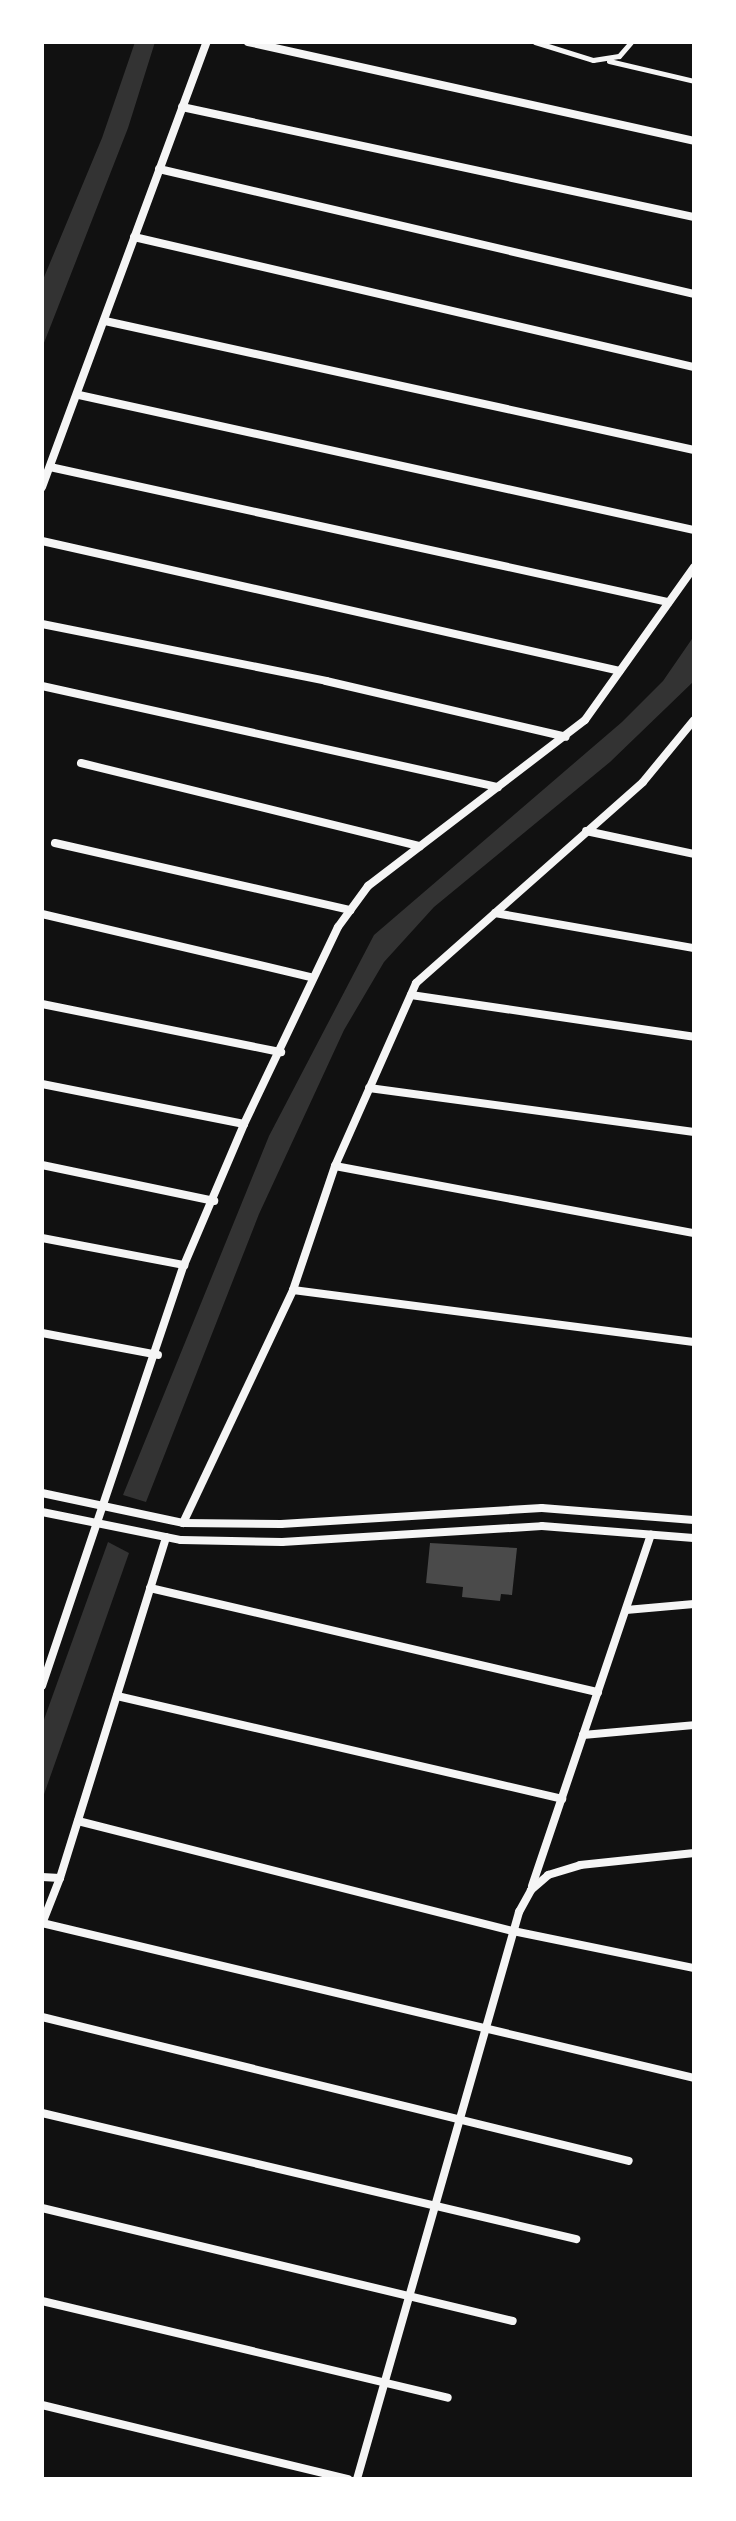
<!DOCTYPE html>
<html>
<head>
<meta charset="utf-8">
<style>
  body { margin:0 }
  #map { position:relative; width:736px; height:2521px; overflow:hidden; background:#111; font-family:"Crimson Pro",serif }
  div>[style] { position:absolute }
  .water>* { inset:0; background:#333 }
  .building>* { inset:0; background:#4a4a4a }
  .service>* { height:5px; margin:-2.5px; padding:0 2.5px; transform-origin:2.5px; border-radius:2.5px; background:#f5f5f5 }
  .minor>* { height:8px; margin:-4px; padding:0 4px; transform-origin:4px; border-radius:4px; background:#f5f5f5 }
  span { translate:-50% -50%; white-space:nowrap; text-align:center; line-height:1.15; -webkit-text-stroke:7px #fff; paint-order:stroke }
  .frame { position:absolute; inset:0; border:44px solid #fff; pointer-events:none }
</style>
</head>
<body>
<div id="map">
  <div class="water">
    <i style="clip-path:polygon(135px 42px,155px 42px,128px 128px,42px 348px,42px 282px,102px 138px)"></i>
    <i style="clip-path:polygon(694px 636px,694px 681px,610px 762px,434px 907px,384px 962px,344px 1030px,259px 1214px,146px 1502px,123px 1495px,269px 1136px,374px 935px,622px 722px,663px 681px)"></i>
    <i style="clip-path:polygon(108px 1542px,129px 1553px,42px 1800px,42px 1725px)"></i>
  </div>
  <div class="building">
    <i style="clip-path:polygon(430px 1543px,517px 1548px,512px 1595px,501px 1594px,500px 1601px,462px 1597px,463px 1587px,426px 1583px)"></i>
  </div>
  <div class="service">
    <i style="left:535px;top:42px;width:61px;rotate:17.2deg"></i>
    <i style="left:593px;top:60px;width:26px;rotate:-9deg"></i>
    <i style="left:619px;top:56px;width:18px;rotate:-49deg"></i>
    <i style="left:609px;top:61px;width:87px;rotate:13.2deg"></i>
  </div>
  <div class="minor">
    <i style="left:248px;top:42px;width:457px;rotate:12.5deg"></i>
    <i style="left:182px;top:107px;width:524px;rotate:12.13deg"></i>
    <i style="left:159px;top:169px;width:549px;rotate:13.15deg"></i>
    <i style="left:134px;top:237px;width:575px;rotate:13.07deg"></i>
    <i style="left:105px;top:321px;width:603px;rotate:12.35deg"></i>
    <i style="left:79px;top:395px;width:630px;rotate:12.38deg"></i>
    <i style="left:50px;top:467px;width:633px;rotate:12.32deg"></i>
    <i style="left:42px;top:487px;width:475px;rotate:-69.7deg"></i>
    <i style="left:42px;top:541px;width:592px;rotate:12.68deg"></i>
    <i style="left:42px;top:624px;width:290px;rotate:11.3deg"></i>
    <i style="left:326px;top:681px;width:246px;rotate:13.1deg"></i>
    <i style="left:42px;top:686px;width:467px;rotate:12.5deg"></i>
    <i style="left:81px;top:763px;width:349px;rotate:13.8deg"></i>
    <i style="left:586px;top:831px;width:110px;rotate:12deg"></i>
    <i style="left:55px;top:843px;width:303px;rotate:12.8deg"></i>
    <i style="left:495px;top:913px;width:202px;rotate:10deg"></i>
    <i style="left:42px;top:914px;width:276px;rotate:13.2deg"></i>
    <i style="left:411px;top:995px;width:286px;rotate:8.4deg"></i>
    <i style="left:42px;top:1004px;width:244px;rotate:11.4deg"></i>
    <i style="left:42px;top:1084px;width:206px;rotate:11.2deg"></i>
    <i style="left:369px;top:1088px;width:328px;rotate:7.7deg"></i>
    <i style="left:42px;top:1165px;width:176px;rotate:11.8deg"></i>
    <i style="left:335px;top:1166px;width:365px;rotate:10.6deg"></i>
    <i style="left:42px;top:1238px;width:145px;rotate:10.8deg"></i>
    <i style="left:293px;top:1290px;width:404px;rotate:7.4deg"></i>
    <i style="left:42px;top:1333px;width:118px;rotate:10.7deg"></i>
    <i style="left:42px;top:1493px;width:144px;rotate:12deg"></i>
    <i style="left:183px;top:1523px;width:98px;rotate:0.6deg"></i>
    <i style="left:281px;top:1524px;width:261px;rotate:-3.5deg"></i>
    <i style="left:542px;top:1508px;width:152px;rotate:4.5deg"></i>
    <i style="left:42px;top:1512px;width:142px;rotate:11.4deg"></i>
    <i style="left:181px;top:1540px;width:101px;rotate:1.1deg"></i>
    <i style="left:282px;top:1542px;width:260px;rotate:-3.5deg"></i>
    <i style="left:542px;top:1526px;width:152px;rotate:4.5deg"></i>
    <i style="left:183px;top:1523px;width:258px;rotate:-64.7deg"></i>
    <i style="left:293px;top:1290px;width:131px;rotate:-71.3deg"></i>
    <i style="left:335px;top:1166px;width:200px;rotate:-66.1deg"></i>
    <i style="left:416px;top:983px;width:303px;rotate:-41.5deg"></i>
    <i style="left:643px;top:782px;width:80px;rotate:-50.6deg"></i>
    <i style="left:150px;top:1588px;width:460px;rotate:13.1deg"></i>
    <i style="left:626px;top:1610px;width:68px;rotate:-5deg"></i>
    <i style="left:42px;top:1686px;width:444px;rotate:-71.4deg"></i>
    <i style="left:184px;top:1265px;width:153px;rotate:-66.9deg"></i>
    <i style="left:244px;top:1124px;width:218px;rotate:-64.5deg"></i>
    <i style="left:338px;top:927px;width:51px;rotate:-53.8deg"></i>
    <i style="left:368px;top:886px;width:273px;rotate:-37.4deg"></i>
    <i style="left:585px;top:720px;width:188px;rotate:-54.5deg"></i>
    <i style="left:117px;top:1696px;width:457px;rotate:13deg"></i>
    <i style="left:583px;top:1735px;width:111px;rotate:-5.1deg"></i>
    <i style="left:78px;top:1821px;width:449px;rotate:14.2deg"></i>
    <i style="left:513px;top:1931px;width:185px;rotate:11.6deg"></i>
    <i style="left:42px;top:1877px;width:18px;rotate:3deg"></i>
    <i style="left:60px;top:1878px;width:49px;rotate:111.4deg"></i>
    <i style="left:60px;top:1878px;width:357px;rotate:-72.7deg"></i>
    <i style="left:532px;top:1886px;width:371px;rotate:-71.3deg"></i>
    <i style="left:42px;top:1923px;width:670px;rotate:13.37deg"></i>
    <i style="left:42px;top:2017px;width:604px;rotate:13.78deg"></i>
    <i style="left:42px;top:2113px;width:549px;rotate:13.28deg"></i>
    <i style="left:42px;top:2208px;width:484px;rotate:13.5deg"></i>
    <i style="left:42px;top:2301px;width:417px;rotate:13.4deg"></i>
    <i style="left:42px;top:2405px;width:315px;rotate:13.6deg"></i>
    <i style="left:357px;top:2479px;width:590px;rotate:-74.05deg"></i>
    <i style="left:519px;top:1912px;width:25px;rotate:-61deg"></i>
    <i style="left:531px;top:1890px;width:23px;rotate:-41deg"></i>
    <i style="left:548px;top:1875px;width:34px;rotate:-17deg"></i>
    <i style="left:580px;top:1865px;width:115px;rotate:-6deg"></i>
  </div>
  <div class="frame"></div>
</div>
</body>
</html>
